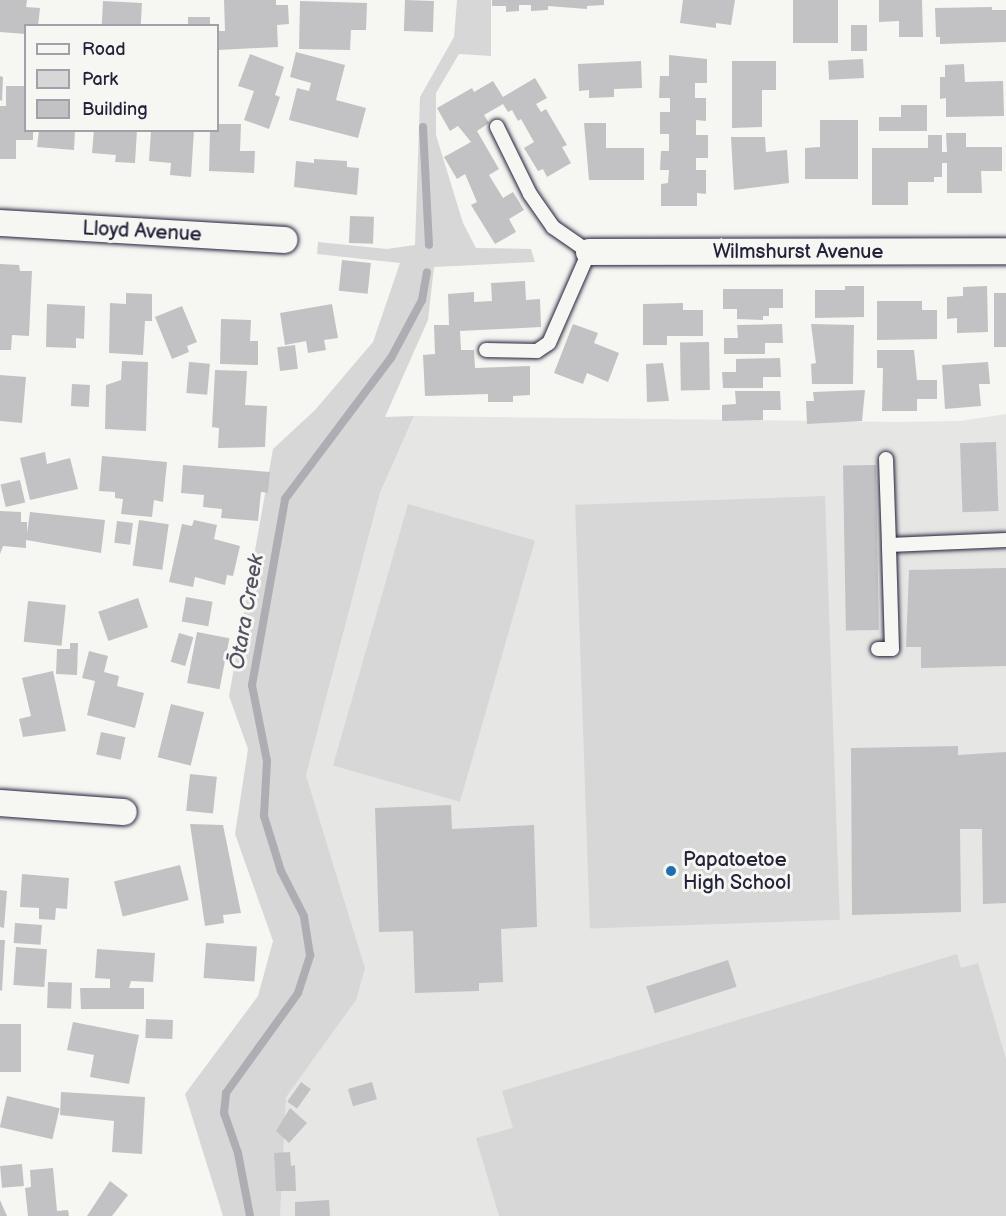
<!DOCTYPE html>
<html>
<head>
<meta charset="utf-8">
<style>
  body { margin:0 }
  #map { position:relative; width:1006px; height:1216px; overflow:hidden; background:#f6f6f2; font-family:"Balsamiq Sans",sans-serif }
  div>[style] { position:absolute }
  .built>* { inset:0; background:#e6e6e4 }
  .green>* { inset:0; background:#d7d7d7; transform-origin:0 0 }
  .stream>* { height:8px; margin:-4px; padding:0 4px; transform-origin:4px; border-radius:4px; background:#adadb3 }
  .building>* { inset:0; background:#c2c2c4; transform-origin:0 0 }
  .roads { filter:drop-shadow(0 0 2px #22223b) drop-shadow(0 0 2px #22223b) }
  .lane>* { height:14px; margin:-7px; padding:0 7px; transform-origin:7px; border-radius:7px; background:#f6f6f2 }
  .street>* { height:26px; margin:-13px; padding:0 13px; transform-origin:13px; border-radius:13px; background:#f6f6f2 }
  .dots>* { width:16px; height:16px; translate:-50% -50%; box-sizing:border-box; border:3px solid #f6f6f2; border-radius:50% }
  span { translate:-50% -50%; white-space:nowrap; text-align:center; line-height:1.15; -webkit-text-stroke:6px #f6f6f2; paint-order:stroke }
  .street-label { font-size:20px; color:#22223b }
  .poi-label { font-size:20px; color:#22223b }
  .left { translate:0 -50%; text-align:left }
  .water-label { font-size:21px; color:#535365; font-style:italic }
  .legend { position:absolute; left:24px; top:24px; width:195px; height:108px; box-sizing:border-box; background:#f6f6f2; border:2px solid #a1a1a9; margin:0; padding:8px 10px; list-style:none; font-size:18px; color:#22223b }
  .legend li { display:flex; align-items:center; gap:12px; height:30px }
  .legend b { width:30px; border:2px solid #a1a1a9 }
</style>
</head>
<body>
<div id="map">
  <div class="built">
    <i style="clip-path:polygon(1006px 414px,1006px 1216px,265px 1216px,262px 1130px,365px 968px,306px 775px,380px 493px,414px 416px,897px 422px,960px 421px)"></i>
  </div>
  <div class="green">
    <i style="clip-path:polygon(457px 0,491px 0,491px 56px,459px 54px,436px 93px,436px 135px,463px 223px,476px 248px,531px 249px,535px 262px,434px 267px,428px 320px,385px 417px,414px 416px,380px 493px,306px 775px,365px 968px,356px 1000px,286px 1097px,280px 1216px,223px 1216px,185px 1094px,258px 996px,273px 941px,235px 834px,248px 749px,229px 696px,273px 449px,315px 410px,373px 342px,400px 263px,317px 254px,318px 242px,387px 249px,415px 245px,420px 97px,454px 37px)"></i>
    <i style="left:825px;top:496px;width:424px;height:250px;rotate:88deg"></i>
    <i style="left:408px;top:504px;width:132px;height:272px;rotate:16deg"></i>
    <i style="clip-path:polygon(957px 954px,961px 968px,978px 963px,1006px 1059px,1006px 1216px,499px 1216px,476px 1138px,513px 1128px,502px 1091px)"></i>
  </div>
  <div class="stream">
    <i style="left:423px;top:127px;width:118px;rotate:87.1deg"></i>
    <i style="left:250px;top:1216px;width:64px;rotate:-100.8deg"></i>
    <i style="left:238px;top:1153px;width:42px;rotate:-109.3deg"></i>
    <i style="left:224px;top:1113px;width:20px;rotate:-84deg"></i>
    <i style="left:226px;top:1093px;width:123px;rotate:-54.2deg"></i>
    <i style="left:298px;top:993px;width:40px;rotate:-72deg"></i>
    <i style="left:310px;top:955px;width:39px;rotate:-99deg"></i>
    <i style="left:304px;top:916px;width:51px;rotate:-117.1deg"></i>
    <i style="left:281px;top:871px;width:58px;rotate:-107.2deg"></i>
    <i style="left:264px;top:816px;width:55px;rotate:-86.9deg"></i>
    <i style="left:267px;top:761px;width:77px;rotate:-101.2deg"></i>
    <i style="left:252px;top:685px;width:189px;rotate:-79.9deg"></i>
    <i style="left:285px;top:499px;width:176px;rotate:-53.1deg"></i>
    <i style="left:391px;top:358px;width:66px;rotate:-61.9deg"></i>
    <i style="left:422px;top:300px;width:28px;rotate:-80deg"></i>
  </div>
  <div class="building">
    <i style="clip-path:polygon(0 0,27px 0,26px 7px,40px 8px,38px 26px,26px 26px,26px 34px,0 32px)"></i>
    <i style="clip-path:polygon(224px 0,276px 0,276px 5px,288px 5px,289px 24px,277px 25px,278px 47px,218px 50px,218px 31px,225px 31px)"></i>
    <i style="left:405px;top:0;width:29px;height:31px;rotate:2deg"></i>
    <i style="clip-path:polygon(492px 0,604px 0,604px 5px,587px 6px,587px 9px,548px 6px,548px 10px,531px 11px,531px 5px,519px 5px,519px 11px,506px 12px,506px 6px,492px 6px)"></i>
    <i style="clip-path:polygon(683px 0,735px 0,731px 25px,716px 23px,716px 28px,680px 23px)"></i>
    <i style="left:793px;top:0;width:45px;height:43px"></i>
    <i style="clip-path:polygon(879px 0,922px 0,923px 37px,899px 37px,899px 21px,879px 22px)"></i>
    <i style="left:103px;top:1px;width:39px;height:25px;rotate:3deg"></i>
    <i style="clip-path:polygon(300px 1px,367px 3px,366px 30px,351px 30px,350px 50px,299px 49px)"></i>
    <i style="clip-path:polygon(992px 7px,992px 10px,1006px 10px,1006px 42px,940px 44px,940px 37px,936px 37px,935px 8px)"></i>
    <i style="left:188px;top:17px;width:22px;height:9px"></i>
    <i style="left:851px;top:25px;width:16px;height:26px"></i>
    <i style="clip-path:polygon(296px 52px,345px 65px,336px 100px,366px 108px,358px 138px,289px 120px,297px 88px,309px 91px,311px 83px,290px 77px)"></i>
    <i style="clip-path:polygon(250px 54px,284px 67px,275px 95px,280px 97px,269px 129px,244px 120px,254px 91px,238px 86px)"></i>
    <i style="clip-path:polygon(669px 55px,707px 59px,707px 83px,695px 83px,695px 98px,706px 98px,706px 121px,696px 120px,696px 135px,708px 135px,708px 158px,696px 158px,696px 170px,706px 170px,706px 194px,697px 193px,697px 206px,661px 206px,661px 184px,668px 183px,669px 170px,660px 170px,661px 151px,669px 151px,669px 134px,660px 134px,660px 112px,670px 112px,670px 98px,659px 98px,660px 76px,669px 76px)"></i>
    <i style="left:863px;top:59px;width:19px;height:35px;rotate:87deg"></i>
    <i style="clip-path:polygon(641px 61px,642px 88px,614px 89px,614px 97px,589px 98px,589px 90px,579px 91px,578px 64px)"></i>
    <i style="clip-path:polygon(732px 61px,776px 61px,776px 90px,762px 90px,762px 127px,732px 128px)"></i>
    <i style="clip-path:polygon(964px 64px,965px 82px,1003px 81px,1004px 116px,946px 117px,946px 98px,940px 99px,940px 77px,945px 77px,945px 65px)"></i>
    <i style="clip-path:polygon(0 76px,3px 77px,2px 101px,0 100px)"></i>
    <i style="clip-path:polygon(535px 78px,547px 98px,536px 104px,541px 112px,546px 109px,567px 145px,562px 147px,571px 163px,547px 177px,543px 169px,538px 171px,524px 148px,534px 142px,521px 119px,518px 121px,512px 110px,508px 112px,503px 104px,484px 115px,489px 123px,477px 131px,499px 169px,489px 175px,503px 198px,513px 192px,524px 210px,509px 219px,516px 232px,495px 244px,471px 205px,477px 202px,465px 174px,457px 179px,444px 157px,471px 142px,458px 126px,450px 131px,437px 108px,472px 88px,474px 92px,493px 81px,503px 97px)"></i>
    <i style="clip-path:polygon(6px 86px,26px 86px,26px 130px,33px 130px,33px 140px,16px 140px,16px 159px,0 159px,0 106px,6px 106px)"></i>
    <i style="clip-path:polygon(901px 105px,927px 105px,927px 131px,879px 131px,879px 117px,901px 117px)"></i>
    <i style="clip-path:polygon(820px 120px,858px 120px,858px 179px,805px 179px,805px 148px,820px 147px)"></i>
    <i style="clip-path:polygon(584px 123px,606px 123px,606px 148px,644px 148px,644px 180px,589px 180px)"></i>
    <i style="clip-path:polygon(218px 124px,241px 124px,240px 151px,255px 151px,254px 173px,209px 171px,210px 130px,218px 130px)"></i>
    <i style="clip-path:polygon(39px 130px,75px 130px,74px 150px,37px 147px)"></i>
    <i style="clip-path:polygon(94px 130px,137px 130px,135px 163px,115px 162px,116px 155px,92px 153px)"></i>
    <i style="clip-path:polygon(151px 130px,194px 130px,191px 177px,170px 175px,171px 163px,149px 161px)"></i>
    <i style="clip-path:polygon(946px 133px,966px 133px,966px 147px,1002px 147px,1002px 171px,981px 171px,982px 193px,947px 193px,947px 163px,942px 163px,942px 177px,934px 177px,934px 182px,908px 182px,908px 205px,872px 205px,872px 148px,928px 148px,928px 135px,942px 135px,942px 152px,947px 152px)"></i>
    <i style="clip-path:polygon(731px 137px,765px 137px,766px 152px,787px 150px,789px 183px,734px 190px)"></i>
    <i style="clip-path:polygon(314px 159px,347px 161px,347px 167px,359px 168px,357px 195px,294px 187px,296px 161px,314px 163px)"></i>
    <i style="left:350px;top:216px;width:24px;height:27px;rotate:2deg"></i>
    <i style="left:342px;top:260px;width:29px;height:31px;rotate:6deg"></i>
    <i style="clip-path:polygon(0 264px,19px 265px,20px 271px,32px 271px,29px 336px,12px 335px,11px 350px,0 350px)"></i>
    <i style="clip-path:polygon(525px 281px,526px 300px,540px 299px,541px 327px,460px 331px,461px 350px,474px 350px,475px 368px,530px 366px,530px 395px,513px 396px,513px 402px,488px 402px,488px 394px,425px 396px,423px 355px,435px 354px,434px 325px,449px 325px,448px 294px,474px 292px,474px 302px,492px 301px,491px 283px)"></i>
    <i style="clip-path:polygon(845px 286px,864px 286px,864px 317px,815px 318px,815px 290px,845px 290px)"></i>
    <i style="clip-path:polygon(987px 286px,988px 332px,957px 333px,957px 318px,947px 319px,947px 297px,963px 296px,963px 287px)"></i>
    <i style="clip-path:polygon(723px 289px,783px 289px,783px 308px,769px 308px,769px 316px,763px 316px,763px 320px,737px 319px,737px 309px,723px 309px)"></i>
    <i style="clip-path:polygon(126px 293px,152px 294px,152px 321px,145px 321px,143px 355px,109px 353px,110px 303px,126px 304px)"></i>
    <i style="left:994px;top:293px;width:12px;height:54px"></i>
    <i style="clip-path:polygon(877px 301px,922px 301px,922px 310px,937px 310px,937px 339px,877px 340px)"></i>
    <i style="clip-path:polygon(683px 303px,683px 310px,703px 310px,703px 336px,667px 336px,667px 345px,643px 345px,643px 304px)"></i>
    <i style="clip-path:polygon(47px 304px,85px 306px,84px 339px,76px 338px,76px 348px,46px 347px)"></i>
    <i style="clip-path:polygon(332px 304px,338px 338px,324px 340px,326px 350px,308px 353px,306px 341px,285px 345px,280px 313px)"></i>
    <i style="clip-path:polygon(182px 306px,197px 342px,187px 346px,189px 352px,172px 359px,155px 317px)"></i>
    <i style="clip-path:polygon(221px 319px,251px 320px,250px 341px,258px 341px,258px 365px,220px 364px)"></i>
    <i style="clip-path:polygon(573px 324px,598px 333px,594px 343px,619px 353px,608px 382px,587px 373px,583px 384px,554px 373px)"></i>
    <i style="clip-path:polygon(782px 324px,783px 343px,765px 343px,765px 354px,724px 354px,724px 338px,738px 338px,737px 325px)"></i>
    <i style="clip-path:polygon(811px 324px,854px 325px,853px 384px,812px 384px,811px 364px,816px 363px)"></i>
    <i style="left:709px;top:342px;width:48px;height:29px;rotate:89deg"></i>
    <i style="left:295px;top:345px;width:24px;height:18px;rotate:83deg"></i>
    <i style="clip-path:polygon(877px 350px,914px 350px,917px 380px,937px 380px,937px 399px,917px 399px,917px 411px,882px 411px,883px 368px,877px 368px)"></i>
    <i style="clip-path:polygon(780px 358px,781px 377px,763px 377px,763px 388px,723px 388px,722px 372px,736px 372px,736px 359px)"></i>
    <i style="clip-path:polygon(122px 361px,148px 362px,146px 431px,105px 429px,106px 385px,121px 380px)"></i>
    <i style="left:189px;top:362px;width:21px;height:31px;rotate:5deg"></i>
    <i style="clip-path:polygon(988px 362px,990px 384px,979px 384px,981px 406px,945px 409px,942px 365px)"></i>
    <i style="clip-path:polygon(663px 363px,669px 401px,647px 402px,646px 364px)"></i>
    <i style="clip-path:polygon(215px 370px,247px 371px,245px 405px,267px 406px,265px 447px,218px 448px,219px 428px,212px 427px)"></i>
    <i style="clip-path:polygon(0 375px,26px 377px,22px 423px,0 421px)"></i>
    <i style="left:72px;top:384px;width:18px;height:22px;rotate:3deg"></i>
    <i style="clip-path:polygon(865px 390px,862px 421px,807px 424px,806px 401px,814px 401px,813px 392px)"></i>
    <i style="clip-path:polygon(735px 391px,780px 391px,781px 410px,763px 410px,763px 420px,722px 421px,722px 405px,736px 404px)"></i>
    <i style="left:996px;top:442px;width:69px;height:36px;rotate:88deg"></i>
    <i style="clip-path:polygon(45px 452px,47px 464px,70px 458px,78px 489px,30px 500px,20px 458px)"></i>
    <i style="clip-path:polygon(102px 456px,167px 462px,163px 502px,154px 500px,152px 517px,121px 514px,123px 499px,115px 498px,115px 492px,99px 491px)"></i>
    <i style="clip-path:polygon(183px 465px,270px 472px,268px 493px,261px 492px,258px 521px,221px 518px,222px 509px,203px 507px,204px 495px,181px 493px)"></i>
    <i style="left:876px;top:465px;width:165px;height:33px;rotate:89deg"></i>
    <i style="left:20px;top:480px;width:23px;height:20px;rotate:77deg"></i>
    <i style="clip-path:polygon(0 511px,21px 512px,21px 522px,27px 522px,27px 533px,30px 512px,105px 520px,101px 553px,26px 540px,26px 548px,3px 546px,0 554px)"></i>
    <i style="left:139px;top:520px;width:30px;height:46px;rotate:8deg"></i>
    <i style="clip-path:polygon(194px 520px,217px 525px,214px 539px,240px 546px,233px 576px,227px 575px,225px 585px,195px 577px,193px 587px,169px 582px,182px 524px,192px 526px)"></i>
    <i style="left:117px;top:521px;width:16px;height:22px;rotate:7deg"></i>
    <i style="clip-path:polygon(1006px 568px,1006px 666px,921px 668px,921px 647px,906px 647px,909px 570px)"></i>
    <i style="left:186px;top:597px;width:27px;height:25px;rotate:10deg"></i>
    <i style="left:138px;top:598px;width:31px;height:42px;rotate:71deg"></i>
    <i style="left:28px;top:601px;width:38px;height:41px;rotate:6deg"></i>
    <i style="left:197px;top:632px;width:33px;height:52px;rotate:11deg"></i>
    <i style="left:179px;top:633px;width:15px;height:30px;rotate:16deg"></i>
    <i style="clip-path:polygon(70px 643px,78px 643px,77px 675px,56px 674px,57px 649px,70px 649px)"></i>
    <i style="clip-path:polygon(89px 651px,108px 656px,104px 672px,119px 676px,117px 686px,144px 693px,135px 728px,87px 715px,95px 681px,82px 678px)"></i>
    <i style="clip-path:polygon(53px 671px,66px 731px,23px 737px,19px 719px,31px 716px,22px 678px)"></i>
    <i style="left:171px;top:704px;width:34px;height:55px;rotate:14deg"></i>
    <i style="left:101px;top:732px;width:25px;height:23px;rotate:12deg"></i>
    <i style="clip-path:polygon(958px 746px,958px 755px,1006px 752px,1006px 903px,983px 904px,982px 829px,960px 829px,961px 912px,852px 915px,851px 748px)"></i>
    <i style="left:190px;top:774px;width:27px;height:37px;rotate:6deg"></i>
    <i style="clip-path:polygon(451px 805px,452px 829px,534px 825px,537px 927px,501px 929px,503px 982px,479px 983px,479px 991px,415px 993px,413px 931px,379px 932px,375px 808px)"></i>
    <i style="clip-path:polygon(190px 824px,223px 825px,241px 913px,223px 915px,224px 923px,205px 926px)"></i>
    <i style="left:180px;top:865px;width:36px;height:68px;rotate:76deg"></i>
    <i style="clip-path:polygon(22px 874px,69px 878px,67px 909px,56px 908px,55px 920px,39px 919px,39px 908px,20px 907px)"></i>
    <i style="clip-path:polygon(0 890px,7px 891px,4px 928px,0 927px)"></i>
    <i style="left:15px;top:923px;width:27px;height:20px;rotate:4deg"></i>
    <i style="clip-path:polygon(0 940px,5px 940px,2px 991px,0 990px)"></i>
    <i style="left:206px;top:943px;width:51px;height:35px;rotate:4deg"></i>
    <i style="left:16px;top:947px;width:31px;height:38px;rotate:4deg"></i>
    <i style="clip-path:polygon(97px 949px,155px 953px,153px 982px,131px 981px,129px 988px,144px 988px,144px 1009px,81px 1009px,80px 988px,110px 988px,110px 979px,95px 978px)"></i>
    <i style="left:728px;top:960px;width:28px;height:86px;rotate:72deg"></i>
    <i style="left:48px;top:982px;width:24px;height:26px;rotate:2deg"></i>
    <i style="left:146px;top:1019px;width:27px;height:19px;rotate:2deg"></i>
    <i style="clip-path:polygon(73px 1022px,139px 1035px,129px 1084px,90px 1077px,94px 1055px,67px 1050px)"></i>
    <i style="left:0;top:1024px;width:21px;height:48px"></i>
    <i style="left:301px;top:1082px;width:12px;height:24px;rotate:35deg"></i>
    <i style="left:372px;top:1082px;width:18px;height:25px;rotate:74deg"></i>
    <i style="clip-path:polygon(61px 1092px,145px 1097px,142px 1154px,112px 1152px,114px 1121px,60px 1115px)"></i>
    <i style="left:7px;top:1096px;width:54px;height:32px;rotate:13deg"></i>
    <i style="clip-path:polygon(290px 1108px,307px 1123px,289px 1143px,276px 1131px)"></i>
    <i style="clip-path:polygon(290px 1152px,291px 1166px,295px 1165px,296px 1191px,276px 1191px,274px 1153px)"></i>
    <i style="left:22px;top:1164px;width:22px;height:22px;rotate:85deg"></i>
    <i style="clip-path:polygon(53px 1168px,57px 1211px,68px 1210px,69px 1216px,28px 1216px,25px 1188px,31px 1187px,30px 1170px)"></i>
    <i style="clip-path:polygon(110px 1181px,128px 1195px,112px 1216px,87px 1216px)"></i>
    <i style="clip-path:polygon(0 1200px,7px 1216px,0 1216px)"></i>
    <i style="clip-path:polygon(329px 1200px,330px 1216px,295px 1216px,295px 1202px)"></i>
  </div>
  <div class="roads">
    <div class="lane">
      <i style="left:486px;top:350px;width:51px;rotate:1.1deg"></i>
      <i style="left:537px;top:351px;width:14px;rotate:-34deg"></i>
      <i style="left:549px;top:343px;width:99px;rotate:-66.3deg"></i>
      <i style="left:589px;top:252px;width:44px;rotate:-145.2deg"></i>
      <i style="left:553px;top:227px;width:40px;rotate:-124.9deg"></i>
      <i style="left:530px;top:194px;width:75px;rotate:-116.2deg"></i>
      <i style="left:886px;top:459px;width:86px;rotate:88deg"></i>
      <i style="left:889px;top:545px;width:117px;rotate:-2.4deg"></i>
      <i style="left:878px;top:649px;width:14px"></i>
      <i style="left:892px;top:649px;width:104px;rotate:-91.7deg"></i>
    </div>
    <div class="street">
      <i style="left:0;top:223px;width:285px;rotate:3.4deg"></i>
      <i style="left:589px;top:252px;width:417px;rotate:-0.1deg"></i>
      <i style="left:0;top:803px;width:124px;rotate:4.2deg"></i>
    </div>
  </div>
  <div class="dots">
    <i style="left:671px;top:871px;background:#1f6fb2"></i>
  </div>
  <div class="street-label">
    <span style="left:142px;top:232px;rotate:3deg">Lloyd Avenue</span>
    <span style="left:798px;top:252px">Wilmshurst Avenue</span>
  </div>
  <div class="poi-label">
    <span class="left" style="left:683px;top:872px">Papatoetoe<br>High School</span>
  </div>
  <div class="water-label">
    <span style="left:247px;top:612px;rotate:-80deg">Ōtara Creek</span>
  </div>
  <ul class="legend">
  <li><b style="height:8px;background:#f6f6f2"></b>Road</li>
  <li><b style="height:16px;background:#d7d7d7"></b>Park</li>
  <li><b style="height:16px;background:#c2c2c4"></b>Building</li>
  </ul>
</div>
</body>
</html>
